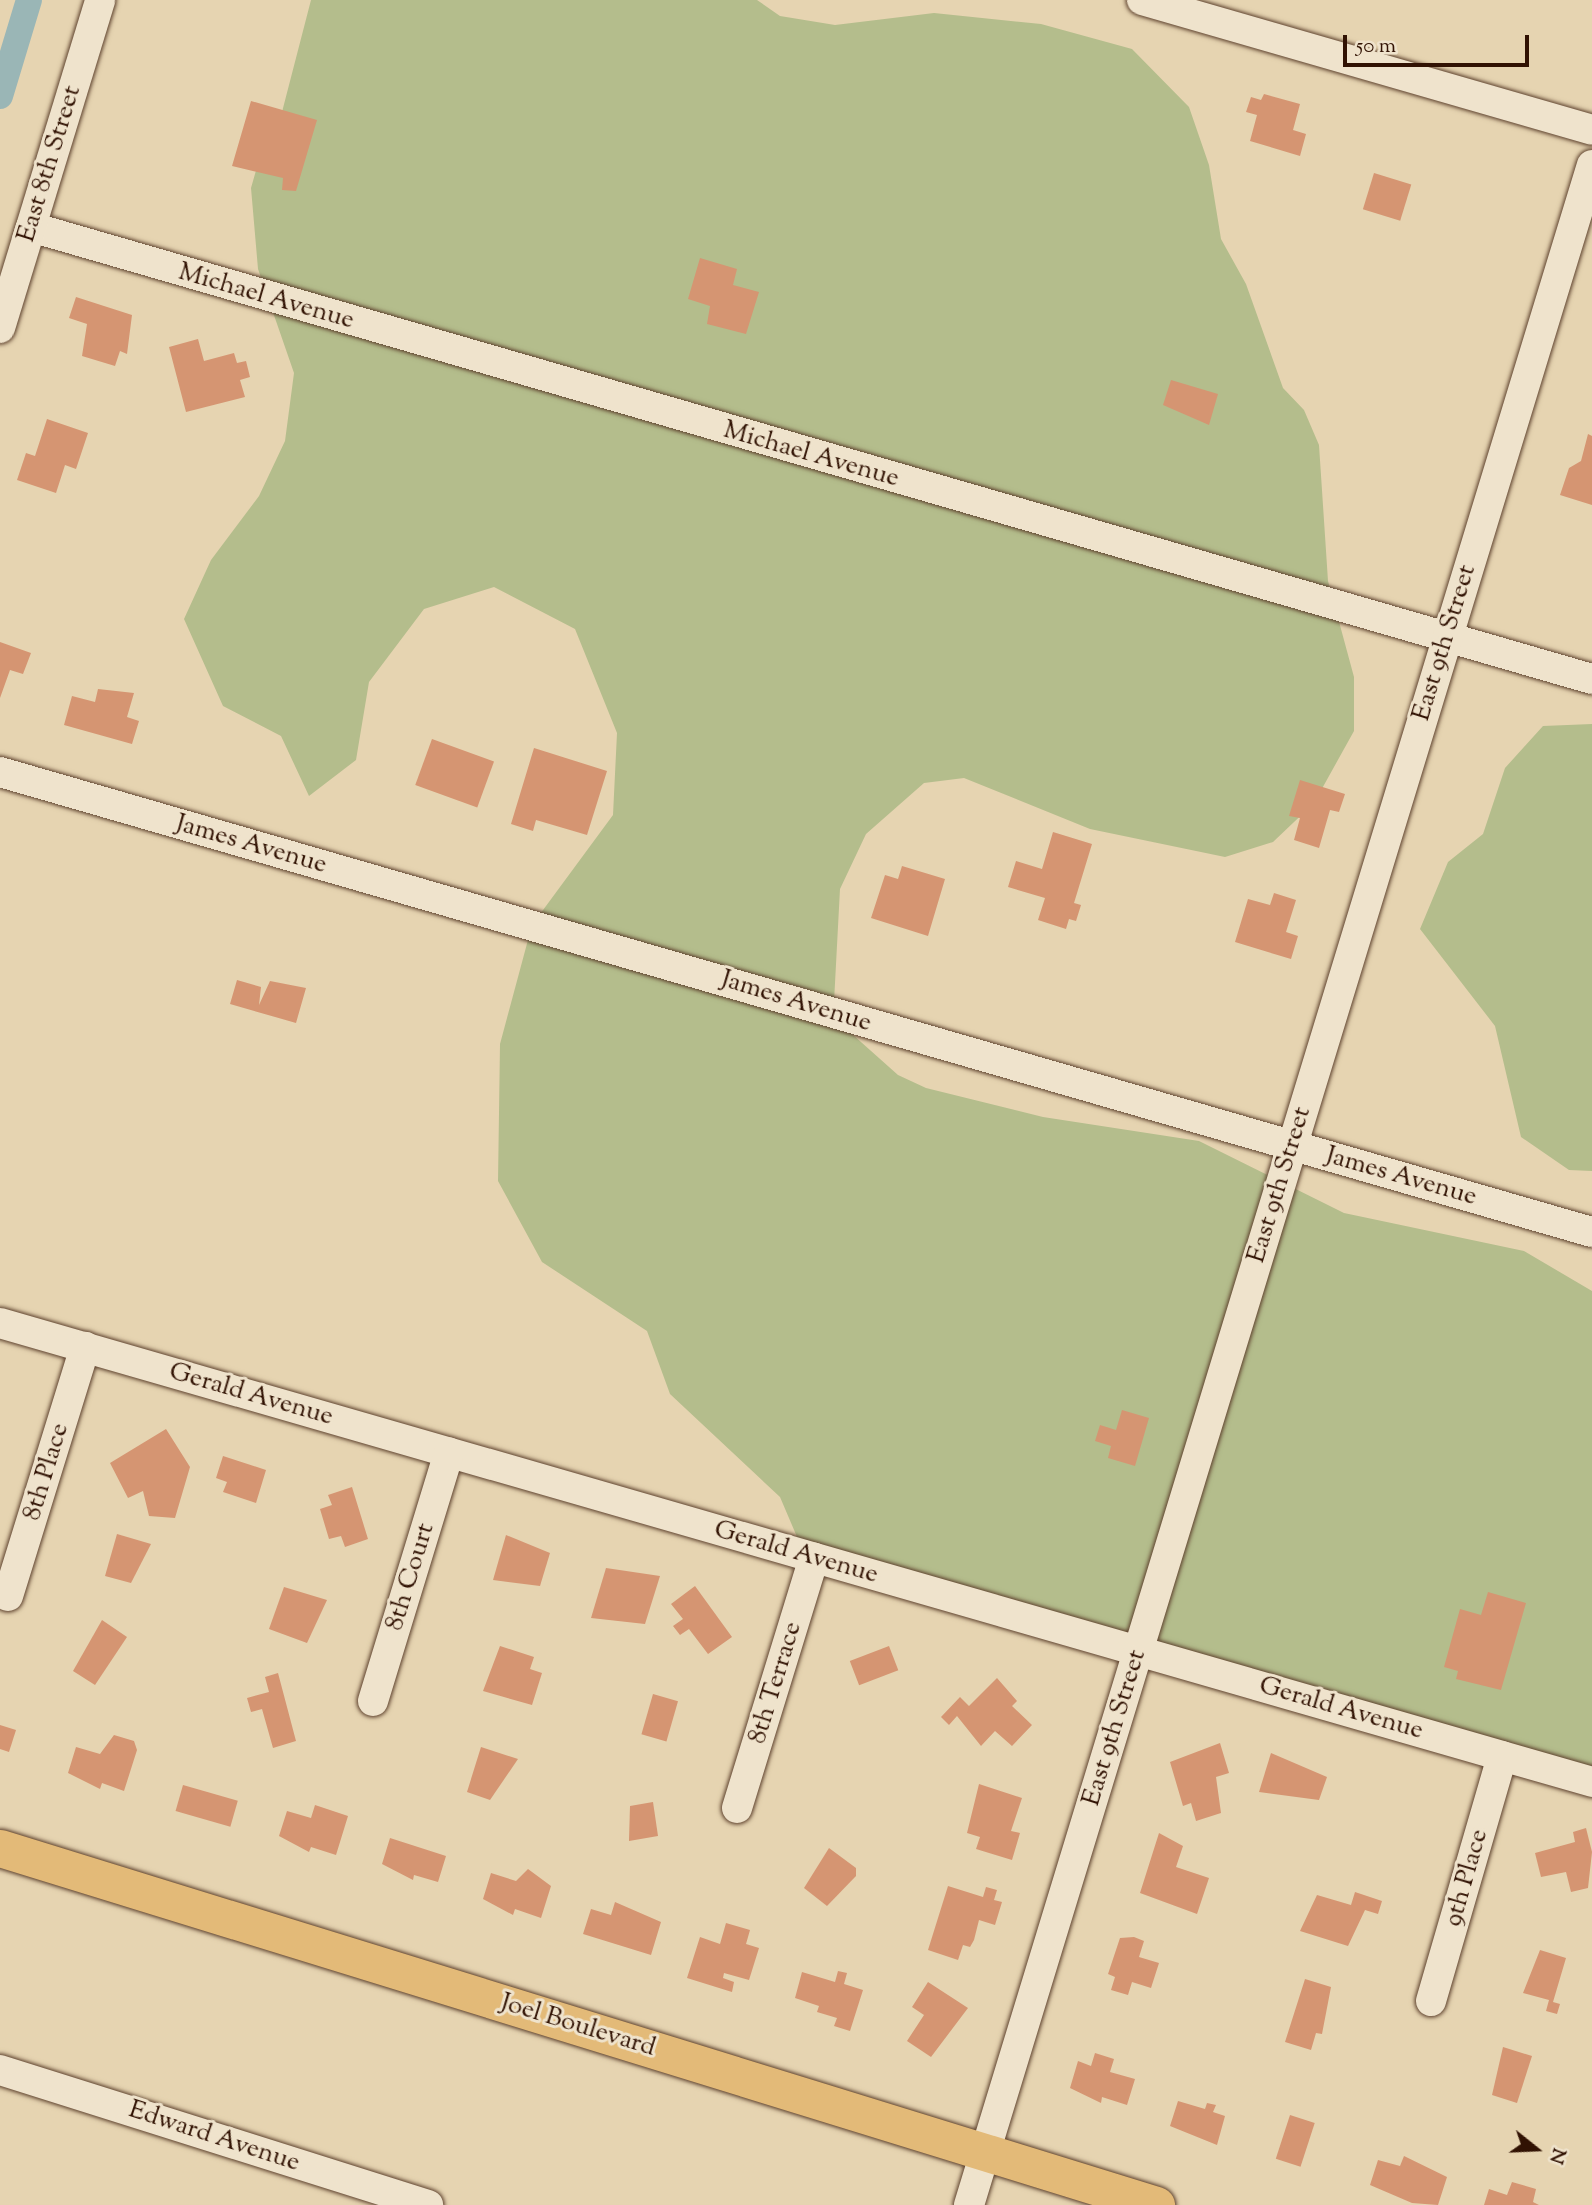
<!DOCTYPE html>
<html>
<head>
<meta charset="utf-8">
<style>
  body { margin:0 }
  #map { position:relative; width:1592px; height:2205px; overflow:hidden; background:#e6d4b1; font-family:"Sorts Mill Goudy",serif }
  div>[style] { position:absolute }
  .green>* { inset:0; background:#b4bd8c }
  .canal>* { height:26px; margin:-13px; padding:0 13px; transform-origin:13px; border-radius:13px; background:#9ab6b6 }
  .building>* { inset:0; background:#d59572; transform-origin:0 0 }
  .roads { filter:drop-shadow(0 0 2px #5e422e) drop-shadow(0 0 2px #5e422e) }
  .minor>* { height:30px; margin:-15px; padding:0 15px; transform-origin:15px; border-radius:15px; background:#efe3cc }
  .major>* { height:37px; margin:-18.5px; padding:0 18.5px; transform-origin:18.5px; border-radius:18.5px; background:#e3ba78 }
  span { translate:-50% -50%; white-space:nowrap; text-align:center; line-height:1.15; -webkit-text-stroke:6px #efe3cc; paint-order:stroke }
  .street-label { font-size:26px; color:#311203 }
  .north { position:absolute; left:1501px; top:2114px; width:70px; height:70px; -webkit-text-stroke:5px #efe3cc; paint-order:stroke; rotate:108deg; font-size:19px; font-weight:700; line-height:28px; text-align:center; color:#311203 }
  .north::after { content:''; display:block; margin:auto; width:24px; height:32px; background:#311203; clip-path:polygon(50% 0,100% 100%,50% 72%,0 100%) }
  .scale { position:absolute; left:1343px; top:35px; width:186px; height:32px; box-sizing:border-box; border:4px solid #311203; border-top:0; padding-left:9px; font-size:21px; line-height:24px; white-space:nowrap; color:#311203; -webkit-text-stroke:5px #efe3cc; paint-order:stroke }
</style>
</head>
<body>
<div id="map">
  <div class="green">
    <i style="clip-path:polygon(311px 0,757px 0,780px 16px,835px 25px,934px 13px,1041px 24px,1132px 49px,1189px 107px,1209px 165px,1221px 239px,1246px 284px,1283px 388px,1304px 410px,1319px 445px,1328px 581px,1354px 677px,1354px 731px,1314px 803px,1273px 842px,1225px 857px,1090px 829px,964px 778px,924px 783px,866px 834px,840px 889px,834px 1002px,852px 1034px,898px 1075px,926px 1088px,1043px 1117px,1199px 1141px,1344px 1213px,1524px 1251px,1592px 1291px,1592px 1784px,806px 1558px,780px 1497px,670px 1394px,647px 1331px,542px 1262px,498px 1181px,500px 1044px,532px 925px,613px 815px,617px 733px,575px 629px,494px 587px,424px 609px,369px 682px,356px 760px,309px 796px,281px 736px,223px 706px,184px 619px,211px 560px,259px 496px,285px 441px,294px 373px,258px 269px,251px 188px,272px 115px,282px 112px)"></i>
    <i style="clip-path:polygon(1592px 724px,1592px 1171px,1569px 1170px,1521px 1137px,1495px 1026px,1420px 929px,1448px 862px,1483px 834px,1505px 768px,1543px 726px)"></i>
  </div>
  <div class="canal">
    <i style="left:0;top:96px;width:100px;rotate:-73.2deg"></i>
  </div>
  <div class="building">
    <i style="clip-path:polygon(1264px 94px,1300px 104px,1293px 130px,1306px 134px,1300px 156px,1250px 141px,1257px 115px,1246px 112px,1251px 97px,1261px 100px)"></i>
    <i style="clip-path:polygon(251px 101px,317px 120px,296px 191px,282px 190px,283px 178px,232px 166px)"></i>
    <i style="left:1374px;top:173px;width:39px;height:38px;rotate:17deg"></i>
    <i style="clip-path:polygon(700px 258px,737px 269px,733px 285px,759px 292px,746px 334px,707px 324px,710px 306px,688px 299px)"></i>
    <i style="clip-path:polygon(76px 297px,132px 315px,127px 354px,120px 351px,115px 366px,82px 356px,87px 324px,69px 318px)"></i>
    <i style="clip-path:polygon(198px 339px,204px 361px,234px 353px,237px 363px,246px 361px,250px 377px,240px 380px,245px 397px,186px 412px,169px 347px)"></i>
    <i style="clip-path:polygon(1171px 380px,1218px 394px,1209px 425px,1163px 405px)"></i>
    <i style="clip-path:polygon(47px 419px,88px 433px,76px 469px,65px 465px,56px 493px,17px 480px,26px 453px,35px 456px)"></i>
    <i style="clip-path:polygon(1588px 434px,1592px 436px,1592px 505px,1560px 495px,1569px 468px,1581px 461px)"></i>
    <i style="clip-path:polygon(0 642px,31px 653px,23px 674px,10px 670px,0 698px)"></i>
    <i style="clip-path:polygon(98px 689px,134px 693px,127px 717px,139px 721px,132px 744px,64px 725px,72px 696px,95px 702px)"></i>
    <i style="left:432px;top:739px;width:66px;height:49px;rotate:20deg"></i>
    <i style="clip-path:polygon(534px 748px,607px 771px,587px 835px,536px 820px,533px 831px,511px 824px)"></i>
    <i style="clip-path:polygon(1300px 780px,1345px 794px,1339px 812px,1330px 810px,1319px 848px,1294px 840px,1300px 818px,1289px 816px)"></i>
    <i style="clip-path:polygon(1053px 832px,1092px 844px,1074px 903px,1081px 905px,1076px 921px,1069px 919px,1066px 929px,1038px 920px,1045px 898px,1008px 887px,1016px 861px,1042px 869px)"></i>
    <i style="clip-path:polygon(902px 866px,945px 879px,928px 936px,871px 918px,885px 875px,898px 879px)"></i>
    <i style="clip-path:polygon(1274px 893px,1296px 900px,1286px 932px,1298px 936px,1291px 959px,1235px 942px,1248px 899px,1270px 905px)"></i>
    <i style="clip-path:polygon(237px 980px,261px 987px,259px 1005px,270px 981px,306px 988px,296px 1023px,230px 1004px)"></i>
    <i style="clip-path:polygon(1122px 1410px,1149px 1418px,1135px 1466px,1108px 1458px,1111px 1446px,1095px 1441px,1100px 1425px,1116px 1430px)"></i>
    <i style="clip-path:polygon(166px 1429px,190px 1467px,175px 1518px,149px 1516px,143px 1491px,128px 1498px,110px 1463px)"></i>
    <i style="clip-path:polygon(223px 1456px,266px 1470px,256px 1503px,223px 1492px,227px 1482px,216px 1478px)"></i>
    <i style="clip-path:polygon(352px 1487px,368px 1539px,345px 1547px,341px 1536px,329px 1539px,320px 1509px,332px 1505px,328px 1495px)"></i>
    <i style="clip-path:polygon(117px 1534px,151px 1544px,131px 1583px,105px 1576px)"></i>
    <i style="clip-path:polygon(506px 1535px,550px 1553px,540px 1586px,493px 1580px)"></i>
    <i style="clip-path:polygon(606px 1568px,660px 1576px,645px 1624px,591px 1618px)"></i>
    <i style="clip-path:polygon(695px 1586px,732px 1637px,708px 1654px,689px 1629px,680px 1635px,673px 1626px,683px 1619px,671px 1604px)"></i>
    <i style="clip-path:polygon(284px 1587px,327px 1600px,307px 1643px,269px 1629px)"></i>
    <i style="clip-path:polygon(1488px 1592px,1526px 1603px,1501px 1690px,1456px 1679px,1458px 1671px,1444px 1667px,1460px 1609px,1481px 1615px)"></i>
    <i style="clip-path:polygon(102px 1620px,127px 1637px,95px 1685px,73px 1671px)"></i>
    <i style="clip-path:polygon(500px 1646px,534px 1657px,530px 1669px,542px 1673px,532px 1705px,483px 1691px)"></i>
    <i style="left:889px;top:1646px;width:26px;height:42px;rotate:69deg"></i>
    <i style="clip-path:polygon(278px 1673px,296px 1741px,273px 1748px,262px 1709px,251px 1712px,247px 1698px,269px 1692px,265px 1677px)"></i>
    <i style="clip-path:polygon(997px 1678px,1017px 1701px,1012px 1706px,1032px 1725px,1012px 1746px,995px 1731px,981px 1746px,957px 1716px,949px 1725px,941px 1717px,960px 1697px,969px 1706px)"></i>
    <i style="left:653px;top:1694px;width:26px;height:42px;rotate:16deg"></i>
    <i style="clip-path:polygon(0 1725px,16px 1730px,9px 1752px,0 1749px)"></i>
    <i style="clip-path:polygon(114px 1735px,134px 1741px,137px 1750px,124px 1791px,102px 1783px,100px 1789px,68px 1773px,76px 1747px,100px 1754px)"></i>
    <i style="clip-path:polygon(1220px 1743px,1229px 1773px,1216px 1777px,1221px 1813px,1196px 1821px,1191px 1803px,1183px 1806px,1170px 1762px)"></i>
    <i style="clip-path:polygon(481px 1747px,518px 1759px,490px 1800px,467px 1792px)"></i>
    <i style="clip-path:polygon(1271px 1753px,1327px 1777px,1319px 1800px,1259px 1792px)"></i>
    <i style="clip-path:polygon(979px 1784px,1022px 1798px,1011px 1831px,1020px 1833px,1012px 1860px,976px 1849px,980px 1837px,967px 1833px)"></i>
    <i style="left:183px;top:1785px;width:57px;height:27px;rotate:16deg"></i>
    <i style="clip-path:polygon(653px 1802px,658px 1836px,629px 1841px,630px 1806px)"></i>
    <i style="clip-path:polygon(315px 1805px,348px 1816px,336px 1855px,311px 1847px,309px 1852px,279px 1836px,287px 1811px,311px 1818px)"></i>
    <i style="clip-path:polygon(1586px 1828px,1592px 1852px,1588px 1888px,1571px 1892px,1566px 1872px,1541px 1877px,1535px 1853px,1575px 1842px,1573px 1832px)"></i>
    <i style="clip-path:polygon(1159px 1833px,1183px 1846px,1176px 1867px,1209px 1878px,1197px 1914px,1140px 1893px)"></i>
    <i style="clip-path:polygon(390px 1838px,446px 1856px,438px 1882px,414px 1875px,413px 1880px,382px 1864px)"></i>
    <i style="clip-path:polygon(829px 1848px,856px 1868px,856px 1876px,827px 1906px,804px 1888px)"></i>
    <i style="clip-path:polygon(528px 1869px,551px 1886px,541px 1918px,515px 1909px,513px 1915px,483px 1899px,491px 1873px,516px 1881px)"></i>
    <i style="clip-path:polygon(948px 1886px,983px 1897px,986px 1887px,997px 1890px,994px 1900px,1002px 1902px,995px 1925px,979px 1920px,974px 1940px,970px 1947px,963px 1945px,958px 1960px,928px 1950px)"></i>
    <i style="clip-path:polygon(1355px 1892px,1382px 1901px,1378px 1914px,1365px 1910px,1348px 1946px,1300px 1931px,1317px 1895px,1351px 1905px)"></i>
    <i style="clip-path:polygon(615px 1902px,661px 1922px,651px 1955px,583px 1934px,591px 1909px,611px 1915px)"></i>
    <i style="clip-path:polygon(726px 1923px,750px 1930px,746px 1944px,759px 1948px,749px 1980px,724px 1973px,723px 1978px,734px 1982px,732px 1992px,687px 1978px,700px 1937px,720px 1944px)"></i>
    <i style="clip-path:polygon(1134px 1937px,1144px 1941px,1139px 1957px,1159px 1963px,1151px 1988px,1132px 1982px,1128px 1995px,1111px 1990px,1115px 1977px,1108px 1974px,1120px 1938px)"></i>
    <i style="clip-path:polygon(1540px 1950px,1566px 1958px,1553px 2002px,1560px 2004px,1557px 2014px,1546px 2011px,1549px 2000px,1523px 1993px)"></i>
    <i style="clip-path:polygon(838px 1971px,847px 1973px,844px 1984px,863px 1990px,850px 2031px,834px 2026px,837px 2018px,817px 2012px,819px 2006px,795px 1998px,802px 1972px,835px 1982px)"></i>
    <i style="clip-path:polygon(1305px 1979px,1331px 1987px,1322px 2034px,1316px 2033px,1311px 2050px,1285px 2042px)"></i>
    <i style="clip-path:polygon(928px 1982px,968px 2008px,931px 2057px,907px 2041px,924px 2015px,912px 2007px)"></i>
    <i style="clip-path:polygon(1503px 2047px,1532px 2056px,1517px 2103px,1492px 2095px)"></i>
    <i style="clip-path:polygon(1095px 2053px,1114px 2059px,1110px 2072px,1135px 2079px,1127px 2105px,1102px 2097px,1101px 2103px,1070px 2088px,1078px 2061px,1091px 2066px)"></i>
    <i style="clip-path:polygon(1178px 2101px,1205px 2109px,1207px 2103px,1216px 2105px,1213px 2112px,1225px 2116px,1217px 2145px,1170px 2126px)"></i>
    <i style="left:1290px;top:2115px;width:26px;height:46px;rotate:18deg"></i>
    <i style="clip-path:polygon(1404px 2156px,1447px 2177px,1438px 2205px,1412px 2203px,1370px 2185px,1378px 2160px,1400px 2166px)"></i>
    <i style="clip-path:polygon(1512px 2182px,1536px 2189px,1533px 2202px,1539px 2205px,1484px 2205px,1489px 2189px,1507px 2195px)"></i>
  </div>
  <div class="roads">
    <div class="minor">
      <i style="left:1142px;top:0;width:468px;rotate:16.1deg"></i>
      <i style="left:31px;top:227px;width:1625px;rotate:16.15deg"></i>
      <i style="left:0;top:328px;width:343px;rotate:-73deg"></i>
      <i style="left:0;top:772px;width:1657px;rotate:16.12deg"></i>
      <i style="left:0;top:1323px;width:1657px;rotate:16.08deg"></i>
      <i style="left:8px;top:1596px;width:261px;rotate:-72.8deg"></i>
      <i style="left:373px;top:1701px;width:260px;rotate:-73deg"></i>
      <i style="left:737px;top:1808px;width:262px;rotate:-72.9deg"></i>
      <i style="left:1431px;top:2001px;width:255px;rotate:-73.8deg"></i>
      <i style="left:0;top:2070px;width:449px;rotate:17.5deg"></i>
      <i style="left:969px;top:2205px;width:2133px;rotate:-73.02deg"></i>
    </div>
    <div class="major">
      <i style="left:0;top:1848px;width:1210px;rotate:17.16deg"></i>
    </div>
  </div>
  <div class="street-label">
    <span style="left:50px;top:164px;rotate:-73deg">East 8th Street</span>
    <span style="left:266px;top:297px;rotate:16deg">Michael Avenue</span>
    <span style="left:811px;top:455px;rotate:16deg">Michael Avenue</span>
    <span style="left:1445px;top:643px;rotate:-73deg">East 9th Street</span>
    <span style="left:251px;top:845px;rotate:16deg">James Avenue</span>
    <span style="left:796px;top:1002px;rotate:17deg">James Avenue</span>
    <span style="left:1401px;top:1177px;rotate:16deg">James Avenue</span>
    <span style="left:1280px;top:1185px;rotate:-73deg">East 9th Street</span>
    <span style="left:251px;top:1395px;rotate:16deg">Gerald Avenue</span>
    <span style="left:47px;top:1472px;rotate:-73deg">8th Place</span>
    <span style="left:796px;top:1553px;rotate:16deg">Gerald Avenue</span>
    <span style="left:411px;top:1577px;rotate:-73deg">8th Court</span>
    <span style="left:776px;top:1683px;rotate:-73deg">8th Terrace</span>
    <span style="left:1341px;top:1709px;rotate:16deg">Gerald Avenue</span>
    <span style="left:1115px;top:1728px;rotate:-73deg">East 9th Street</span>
    <span style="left:1467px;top:1878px;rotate:-74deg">9th Place</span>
    <span style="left:578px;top:2026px;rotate:17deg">Joel Boulevard</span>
    <span style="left:214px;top:2137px;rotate:18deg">Edward Avenue</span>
  </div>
  <div class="north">N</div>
  <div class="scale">50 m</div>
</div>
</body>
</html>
